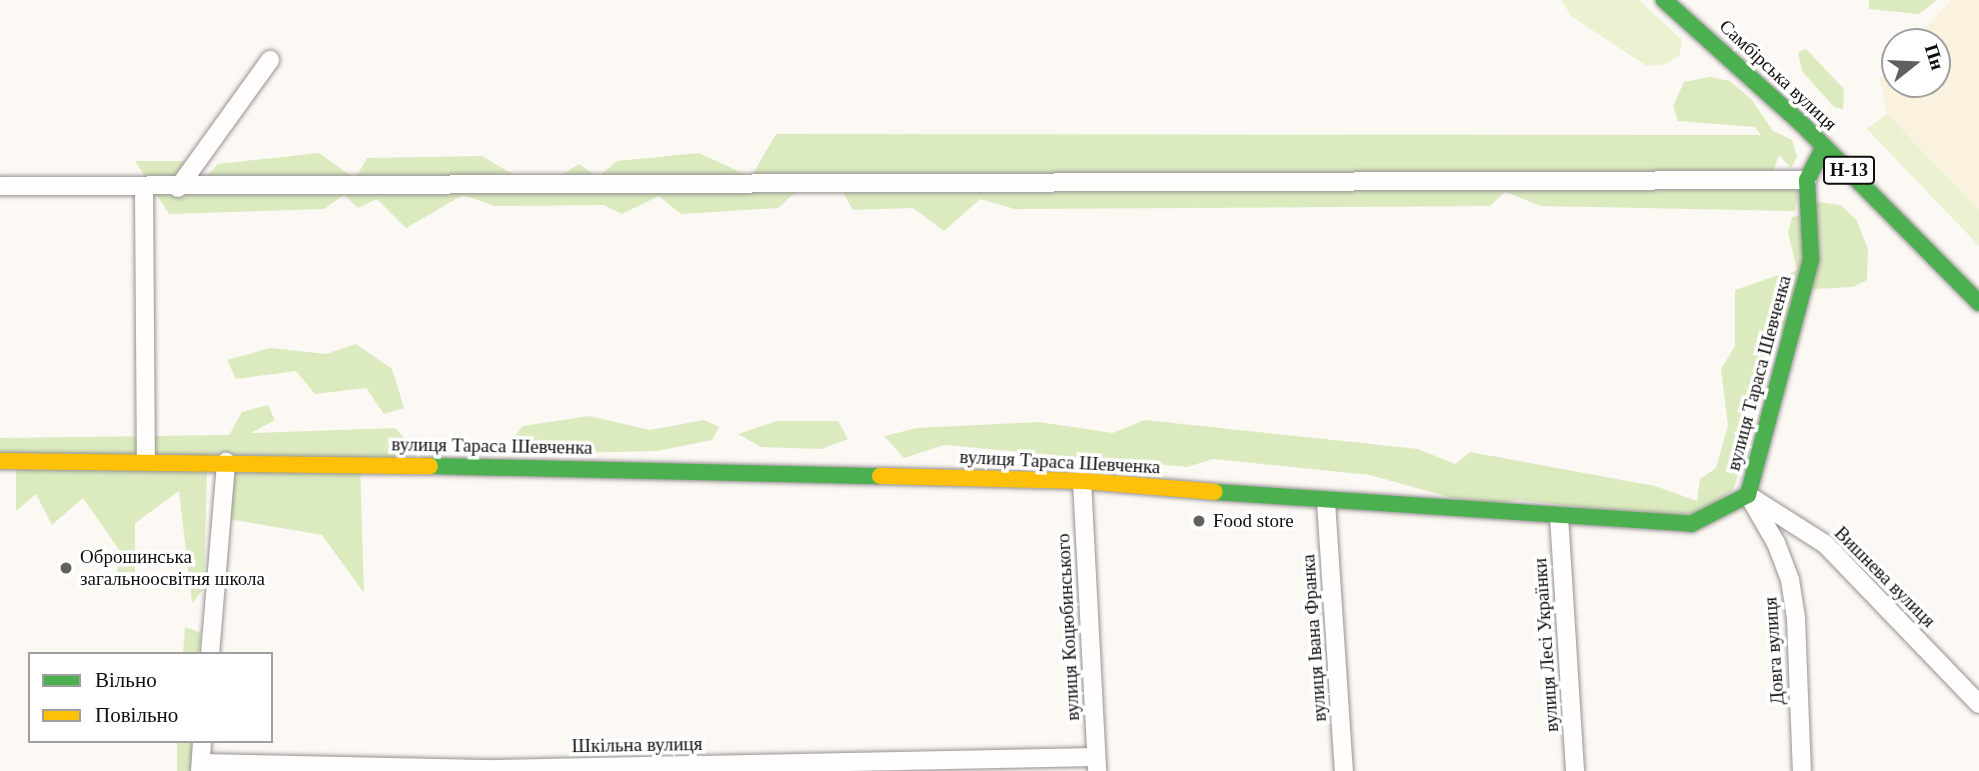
<!DOCTYPE html>
<html>
<head>
<meta charset="utf-8">
<style>
  body { margin:0 }
  #map { position:relative; width:1979px; height:771px; overflow:hidden; background:#fcf8f4; font-family:Georgia,serif }
  div>[style] { position:absolute }
  .farmland>* { inset:0; background:#faf2df }
  .green>* { inset:0; background:#eaf2d1 }
  .forest>* { inset:0; background:#dcebbf; transform-origin:0 0 }
  .roads { filter:drop-shadow(0 0 2px #959392) drop-shadow(0 0 2px #959392) }
  .street>* { height:18px; margin:-9px; padding:0 9px; transform-origin:9px; border-radius:9px; background:#fffefd }
  .fast>* { height:16px; margin:-8px; padding:0 8px; transform-origin:8px; border-radius:8px; background:#4caf50 }
  .slow>* { height:16px; margin:-8px; padding:0 8px; transform-origin:8px; border-radius:8px; background:#ffc107 }
  .dots>* { width:19px; height:19px; translate:-50% -50%; box-sizing:border-box; border:4px solid #fff; border-radius:50% }
  span { translate:-50% -50%; white-space:nowrap; text-align:center; line-height:1.15; -webkit-text-stroke:7px #fff; paint-order:stroke }
  .shield-label span { padding:2px 5px; background:#fff; border:2px solid; border-radius:5px; -webkit-text-stroke-width:0 }
  .shield-label { font-size:18px; color:#0e0e0e; font-weight:700 }
  .street-label { font-size:19px; color:#0e0e0e }
  .poi-label { font-size:19px; color:#0e0e0e }
  .left { translate:0 -50%; text-align:left }
  .legend { position:absolute; left:28px; top:652px; width:245px; height:91px; box-sizing:border-box; background:#fff; border:2px solid #9f9f9f; margin:0; padding:9px 12px; list-style:none; font-size:21px; color:#0e0e0e }
  .legend li { display:flex; align-items:center; gap:14px; height:35px }
  .legend b { width:35px; border:2px solid #9f9f9f }
  .north { position:absolute; left:1881px; top:28px; width:70px; height:70px; box-sizing:border-box; background:#fff; border:2px solid #9f9f9f; border-radius:50%; rotate:72deg; font-size:19px; font-weight:700; line-height:28px; text-align:center; color:#0e0e0e }
  .north::after { content:''; display:block; margin:auto; width:24px; height:32px; background:#61605e; clip-path:polygon(50% 0,100% 100%,50% 72%,0 100%) }
</style>
</head>
<body>
<div id="map">
  <div class="farmland">
    <i style="clip-path:polygon(1951px 0,1979px 0,1979px 210px,1887px 114px,1880px 78px,1895px 62px,1895px 84px,1937px 84px,1937px 42px,1913px 42px)"></i>
  </div>
  <div class="green">
    <i style="clip-path:polygon(1561px 0,1639px 0,1682px 40px,1679px 56px,1665px 64px,1647px 66px,1571px 16px)"></i>
    <i style="clip-path:polygon(1887px 114px,1979px 210px,1979px 246px,1867px 129px)"></i>
  </div>
  <div class="forest">
    <i style="clip-path:polygon(1869px 0,1937px 0,1919px 14px,1869px 9px)"></i>
    <i style="clip-path:polygon(1806px 49px,1844px 89px,1843px 109px,1834px 107px,1802px 71px,1798px 52px)"></i>
    <i style="clip-path:polygon(1710px 77px,1730px 81px,1752px 100px,1773px 131px,1792px 140px,1797px 157px,1791px 168px,1779px 155px,1773px 172px,1798px 191px,1795px 211px,1541px 206px,1505px 192px,1490px 206px,1015px 209px,980px 199px,944px 231px,913px 208px,853px 210px,833px 175px,815px 175px,778px 208px,681px 214px,659px 196px,622px 214px,604px 205px,495px 206px,463px 195px,406px 228px,377px 199px,358px 208px,344px 195px,324px 209px,169px 214px,135px 161px,182px 161px,205px 178px,218px 164px,319px 153px,355px 179px,367px 158px,482px 156px,522px 180px,555px 179px,579px 164px,598px 177px,617px 161px,699px 153px,751px 177px,776px 134px,1761px 135px,1755px 127px,1678px 121px,1673px 106px,1684px 82px)"></i>
    <i style="clip-path:polygon(1819px 202px,1840px 205px,1856px 219px,1868px 249px,1867px 280px,1853px 287px,1814px 289px,1781px 335px,1782px 277px,1797px 270px,1788px 232px,1792px 217px,1806px 215px)"></i>
    <i style="clip-path:polygon(1779px 275px,1759px 395px,1744px 420px,1752px 431px,1733px 490px,1699px 513px,1657px 516px,1519px 500px,1481px 506px,1370px 475px,1213px 459px,1187px 467px,944px 445px,904px 458px,884px 436px,917px 428px,1039px 422px,1113px 433px,1144px 420px,1418px 449px,1455px 464px,1470px 452px,1655px 486px,1697px 501px,1700px 479px,1716px 468px,1728px 425px,1721px 369px,1735px 346px,1735px 290px)"></i>
    <i style="clip-path:polygon(356px 344px,392px 369px,404px 408px,384px 414px,366px 388px,315px 394px,296px 371px,236px 379px,227px 360px,270px 348px,326px 354px)"></i>
    <i style="clip-path:polygon(268px 405px,275px 420px,251px 433px,395px 428px,408px 442px,405px 457px,360px 462px,364px 593px,322px 535px,229px 519px,237px 460px,207px 468px,204px 589px,192px 603px,179px 491px,135px 523px,135px 585px,115px 585px,120px 551px,83px 498px,52px 525px,36px 494px,16px 511px,16px 468px,0 462px,0 438px,229px 435px,242px 412px)"></i>
    <i style="clip-path:polygon(589px 416px,650px 430px,704px 420px,719px 427px,712px 440px,657px 451px,535px 454px,509px 443px,523px 426px)"></i>
    <i style="clip-path:polygon(777px 421px,838px 421px,848px 439px,821px 449px,761px 447px,738px 434px)"></i>
    <i style="clip-path:polygon(185px 627px,201px 633px,199px 654px,183px 654px)"></i>
    <i style="left:177px;top:741px;width:15px;height:30px"></i>
  </div>
  <div class="roads">
    <div class="street">
      <i style="left:0;top:186px;width:1807px;rotate:-0.19deg"></i>
      <i style="left:144px;top:188px;width:272px;rotate:89.6deg"></i>
      <i style="left:178px;top:188px;width:158px;rotate:-54.3deg"></i>
      <i style="left:1082px;top:481px;width:290px;rotate:87deg"></i>
      <i style="left:1748px;top:495px;width:91px;rotate:32.5deg"></i>
      <i style="left:1825px;top:544px;width:222px;rotate:46.1deg"></i>
      <i style="left:1750px;top:498px;width:52px;rotate:60deg"></i>
      <i style="left:1776px;top:543px;width:40px;rotate:69deg"></i>
      <i style="left:1790px;top:580px;width:38px;rotate:81deg"></i>
      <i style="left:1796px;top:618px;width:153px;rotate:87.8deg"></i>
      <i style="left:1326px;top:502px;width:270px;rotate:86.2deg"></i>
      <i style="left:1559px;top:516px;width:256px;rotate:86.4deg"></i>
      <i style="left:210px;top:654px;width:193px;rotate:-85.2deg"></i>
      <i style="left:201px;top:763px;width:295px;rotate:1.2deg"></i>
      <i style="left:496px;top:769px;width:600px;rotate:-1.15deg"></i>
      <i style="left:200px;top:771px;width:30px;rotate:-86deg"></i>
    </div>
    <div class="fast">
      <i style="left:1664px;top:0;width:188px;rotate:42deg"></i>
      <i style="left:1804px;top:126px;width:249px;rotate:45.3deg"></i>
      <i style="left:430px;top:466px;width:450px;rotate:1.3deg"></i>
      <i style="left:1215px;top:492px;width:477px;rotate:3.8deg"></i>
      <i style="left:1691px;top:524px;width:64px;rotate:-27deg"></i>
      <i style="left:1748px;top:495px;width:243px;rotate:-75deg"></i>
      <i style="left:1811px;top:260px;width:80px;rotate:-92.9deg"></i>
      <i style="left:1807px;top:180px;width:37px;rotate:-63deg"></i>
    </div>
    <div class="slow">
      <i style="left:0;top:461px;width:430px;rotate:0.7deg"></i>
      <i style="left:880px;top:476px;width:202px;rotate:1.4deg"></i>
      <i style="left:1082px;top:481px;width:133px;rotate:4.7deg"></i>
    </div>
  </div>
  <div class="dots">
    <i style="left:1199px;top:521px;background:#61605e"></i>
    <i style="left:66px;top:568px;background:#61605e"></i>
  </div>
  <div class="shield-label">
    <span style="left:1849px;top:170px">Н-13</span>
  </div>
  <div class="street-label">
    <span style="left:1778px;top:75px;rotate:43deg">Самбірська вулиця</span>
    <span style="left:1759px;top:373px;rotate:-75deg">вулиця Тараса Шевченка</span>
    <span style="left:492px;top:446px;rotate:1deg">вулиця Тараса Шевченка</span>
    <span style="left:1060px;top:462px;rotate:3deg">вулиця Тараса Шевченка</span>
    <span style="left:1885px;top:577px;rotate:45deg">Вишнева вулиця</span>
    <span style="left:1068px;top:627px;rotate:-93deg">вулиця Коцюбинського</span>
    <span style="left:1314px;top:638px;rotate:-94deg">вулиця Івана Франка</span>
    <span style="left:1546px;top:645px;rotate:-94deg">вулиця Лесі Українки</span>
    <span style="left:1774px;top:651px;rotate:-94deg">Довга вулиця</span>
    <span style="left:637px;top:745px;rotate:-1deg">Шкільна вулиця</span>
  </div>
  <div class="poi-label">
    <span class="left" style="left:1213px;top:521px">Food store</span>
    <span class="left" style="left:80px;top:568px">Оброшинська<br>загальноосвітня школа</span>
  </div>
  <ul class="legend">
  <li><b style="height:9px;background:#4caf50"></b>Вільно</li>
  <li><b style="height:9px;background:#ffc107"></b>Повільно</li>
  </ul>
  <div class="north">Пн</div>
</div>
</body>
</html>
